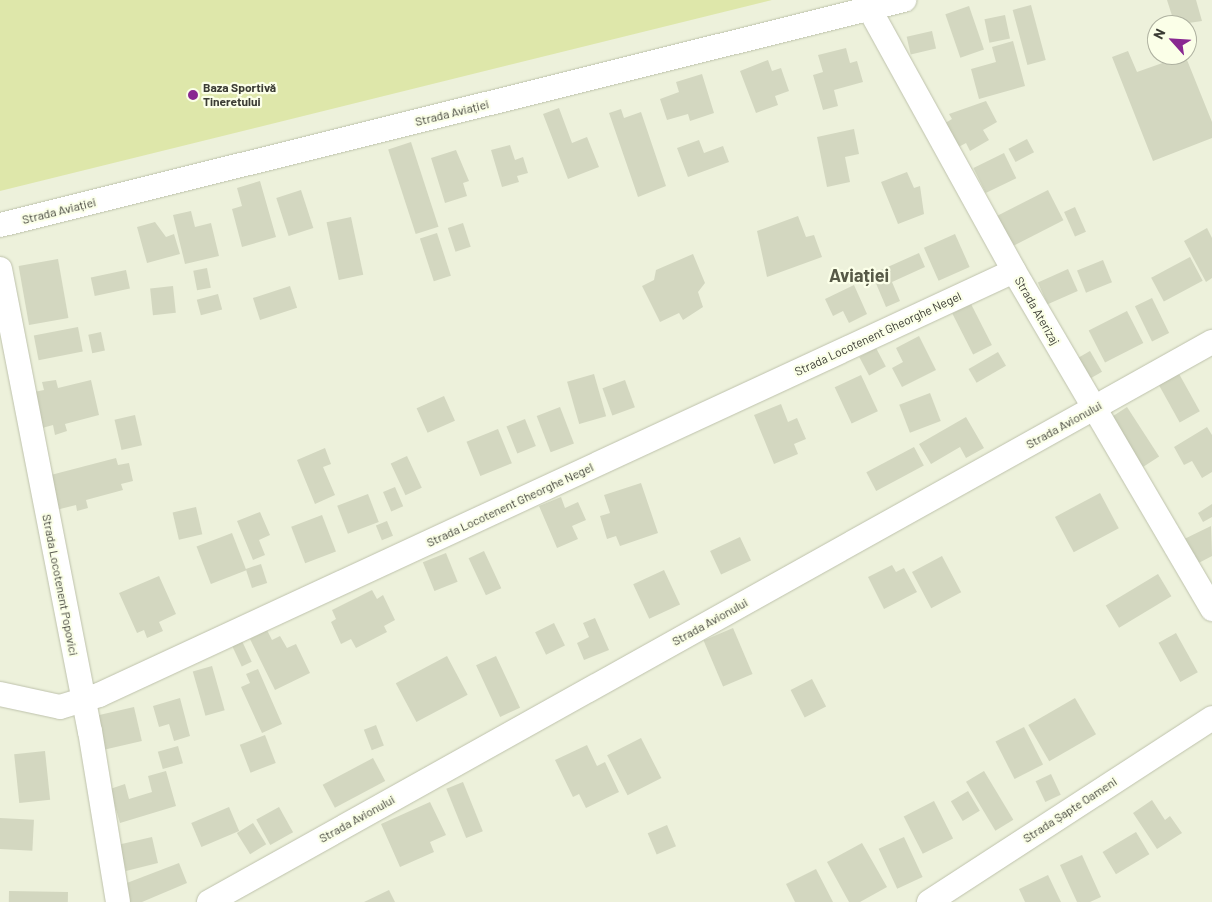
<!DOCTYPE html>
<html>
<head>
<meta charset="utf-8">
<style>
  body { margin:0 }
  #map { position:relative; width:1212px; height:902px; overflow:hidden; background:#edf1db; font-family:Barlow,sans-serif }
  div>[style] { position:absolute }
  .green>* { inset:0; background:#dee7aa }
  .building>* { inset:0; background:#d3d7c0; transform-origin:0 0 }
  .roads { filter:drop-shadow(0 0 1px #bec2ac) drop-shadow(0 0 1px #bec2ac) }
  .street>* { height:24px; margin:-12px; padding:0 12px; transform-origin:12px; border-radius:12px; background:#fff }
  .dots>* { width:14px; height:14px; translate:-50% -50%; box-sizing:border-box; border:2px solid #fbffe8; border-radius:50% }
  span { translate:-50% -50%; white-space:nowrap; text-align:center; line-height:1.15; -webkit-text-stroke:4.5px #fbffe8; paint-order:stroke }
  .poi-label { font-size:12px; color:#3b3c34; font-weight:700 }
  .left { translate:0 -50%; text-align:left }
  .street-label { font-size:12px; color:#3b3c34 }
  .district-label { font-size:18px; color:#575a47; font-weight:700 }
  .north { position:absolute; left:1147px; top:15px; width:50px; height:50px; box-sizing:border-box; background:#fbffe8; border:1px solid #aeb1a0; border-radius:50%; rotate:296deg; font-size:14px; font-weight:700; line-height:20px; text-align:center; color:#3b3c34 }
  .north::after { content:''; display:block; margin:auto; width:18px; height:22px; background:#892891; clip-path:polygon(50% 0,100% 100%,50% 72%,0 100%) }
</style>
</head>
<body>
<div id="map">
  <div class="green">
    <i style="clip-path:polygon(0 0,772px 0,0 191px)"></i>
  </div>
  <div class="building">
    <i style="clip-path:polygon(1167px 0,1196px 0,1202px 21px,1175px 25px)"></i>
    <i style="left:1031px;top:5px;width:57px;height:19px;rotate:75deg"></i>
    <i style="left:969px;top:6px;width:46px;height:25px;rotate:71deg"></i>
    <i style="left:1005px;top:15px;width:24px;height:21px;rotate:78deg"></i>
    <i style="left:932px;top:31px;width:18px;height:26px;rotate:77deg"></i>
    <i style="clip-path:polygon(1013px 41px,1025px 86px,979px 99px,971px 69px,996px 62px,992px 47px)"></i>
    <i style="clip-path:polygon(846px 48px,850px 63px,857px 61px,863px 82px,834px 90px,838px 106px,823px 110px,813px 75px,823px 72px,818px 55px)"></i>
    <i style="clip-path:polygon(1128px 51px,1137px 72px,1185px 55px,1212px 122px,1212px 138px,1153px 161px,1112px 57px)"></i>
    <i style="clip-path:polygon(768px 60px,772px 71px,781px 68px,789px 91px,775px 96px,778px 105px,756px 113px,740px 71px)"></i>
    <i style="clip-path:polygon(702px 74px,714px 113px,690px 121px,688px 114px,667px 120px,660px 99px,679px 92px,676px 82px)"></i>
    <i style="clip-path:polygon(986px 101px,997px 122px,983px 130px,989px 140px,970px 151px,966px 143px,953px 150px,940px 126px,952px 119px,949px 114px)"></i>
    <i style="clip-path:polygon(559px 108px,572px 143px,587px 137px,599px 167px,568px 179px,543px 114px)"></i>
    <i style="clip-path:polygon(621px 109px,624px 118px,641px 112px,666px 186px,638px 197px,609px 113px)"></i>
    <i style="clip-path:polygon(854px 129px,859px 154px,845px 157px,850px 182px,827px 187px,817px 137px)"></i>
    <i style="left:1027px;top:139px;width:15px;height:21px;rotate:62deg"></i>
    <i style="clip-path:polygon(699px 140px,704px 153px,723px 146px,729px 162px,688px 177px,677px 148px)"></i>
    <i style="left:411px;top:142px;width:89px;height:24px;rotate:72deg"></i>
    <i style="clip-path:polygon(510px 145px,515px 160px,523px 157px,528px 173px,517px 176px,519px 182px,502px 187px,491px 150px)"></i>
    <i style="clip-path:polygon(456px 150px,469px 181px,463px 183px,467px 196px,445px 203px,431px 158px)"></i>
    <i style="left:1004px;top:153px;width:28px;height:34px;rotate:64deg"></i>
    <i style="clip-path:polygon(907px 172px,914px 188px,920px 186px,924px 214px,898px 224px,881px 182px)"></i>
    <i style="clip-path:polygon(260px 181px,276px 237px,242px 247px,232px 209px,242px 206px,237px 188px)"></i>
    <i style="left:301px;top:190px;width:40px;height:26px;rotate:72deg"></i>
    <i style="left:1048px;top:190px;width:34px;height:59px;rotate:63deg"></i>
    <i style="left:1075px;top:207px;width:27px;height:12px;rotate:66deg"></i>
    <i style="clip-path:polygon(191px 211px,195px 227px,211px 223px,219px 256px,185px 264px,173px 215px)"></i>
    <i style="clip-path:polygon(798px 216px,806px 237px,814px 235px,822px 257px,767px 277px,757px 231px)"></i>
    <i style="left:351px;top:217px;width:59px;height:25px;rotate:78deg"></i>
    <i style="clip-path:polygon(155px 222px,166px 237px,174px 234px,180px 254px,147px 263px,137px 227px)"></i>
    <i style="left:463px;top:223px;width:25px;height:16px;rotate:72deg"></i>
    <i style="clip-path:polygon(1207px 228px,1212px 238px,1212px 278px,1206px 282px,1184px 241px)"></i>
    <i style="left:437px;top:233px;width:45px;height:18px;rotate:72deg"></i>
    <i style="left:955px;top:234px;width:36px;height:34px;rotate:66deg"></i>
    <i style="clip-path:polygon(919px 253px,925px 267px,892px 282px,900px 301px,886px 307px,872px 274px)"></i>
    <i style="clip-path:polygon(693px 254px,705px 283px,698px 292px,703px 307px,683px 320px,679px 313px,660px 322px,642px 286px,654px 280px,656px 270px)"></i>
    <i style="left:1190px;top:257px;width:27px;height:44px;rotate:62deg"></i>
    <i style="left:58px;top:259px;width:60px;height:40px;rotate:80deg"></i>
    <i style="left:1103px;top:260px;width:24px;height:28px;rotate:68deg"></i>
    <i style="left:207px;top:268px;width:20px;height:14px;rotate:79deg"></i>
    <i style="left:1068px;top:269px;width:24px;height:33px;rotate:66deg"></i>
    <i style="left:126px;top:270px;width:19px;height:36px;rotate:78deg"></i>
    <i style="clip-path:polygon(854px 285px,867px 314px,849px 323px,843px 311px,833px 316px,825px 299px)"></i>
    <i style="left:173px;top:286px;width:27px;height:23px;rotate:84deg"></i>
    <i style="left:290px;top:286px;width:23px;height:39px;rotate:72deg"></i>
    <i style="left:218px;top:294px;width:16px;height:22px;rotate:75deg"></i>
    <i style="left:1152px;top:298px;width:39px;height:19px;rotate:64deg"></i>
    <i style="left:971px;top:304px;width:46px;height:21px;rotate:63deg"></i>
    <i style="left:1127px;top:311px;width:36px;height:43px;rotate:63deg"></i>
    <i style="left:78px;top:327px;width:25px;height:45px;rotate:79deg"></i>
    <i style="left:101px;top:332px;width:19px;height:13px;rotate:78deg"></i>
    <i style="clip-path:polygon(919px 336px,936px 370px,902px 387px,892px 368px,903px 362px,896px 348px)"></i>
    <i style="left:876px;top:348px;width:21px;height:19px;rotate:62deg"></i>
    <i style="left:1090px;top:351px;width:24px;height:24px;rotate:60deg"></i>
    <i style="left:998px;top:352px;width:16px;height:34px;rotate:60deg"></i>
    <i style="left:1178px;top:372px;width:45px;height:23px;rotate:61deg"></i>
    <i style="left:594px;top:374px;width:44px;height:28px;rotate:74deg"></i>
    <i style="left:861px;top:375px;width:40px;height:29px;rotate:65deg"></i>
    <i style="clip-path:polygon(56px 380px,58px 388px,91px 380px,99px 415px,65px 424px,67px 431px,55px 435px,53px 425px,35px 430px,29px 393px,44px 390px,42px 382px)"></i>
    <i style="left:625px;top:380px;width:29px;height:24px;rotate:70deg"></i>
    <i style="left:930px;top:393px;width:30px;height:33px;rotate:69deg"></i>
    <i style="left:444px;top:396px;width:27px;height:30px;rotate:66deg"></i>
    <i style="clip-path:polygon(781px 404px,788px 422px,797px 418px,806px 439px,794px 444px,798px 454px,774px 464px,754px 415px)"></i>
    <i style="left:560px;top:407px;width:39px;height:25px;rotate:69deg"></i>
    <i style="left:1127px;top:407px;width:59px;height:28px;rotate:57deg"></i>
    <i style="left:135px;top:415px;width:31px;height:21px;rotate:77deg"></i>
    <i style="clip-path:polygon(966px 417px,984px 448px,966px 458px,960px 447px,931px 464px,919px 444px)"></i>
    <i style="left:525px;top:419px;width:29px;height:20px;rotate:68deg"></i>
    <i style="clip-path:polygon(1207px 427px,1212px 435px,1212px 472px,1202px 478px,1192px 461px,1184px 465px,1174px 447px)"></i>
    <i style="left:498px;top:429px;width:37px;height:34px;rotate:68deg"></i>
    <i style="left:914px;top:447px;width:21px;height:54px;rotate:62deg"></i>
    <i style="clip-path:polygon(325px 448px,331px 464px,323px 467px,335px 495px,315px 504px,297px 460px)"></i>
    <i style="left:407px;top:456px;width:35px;height:18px;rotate:65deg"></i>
    <i style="clip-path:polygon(116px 458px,118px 465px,129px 463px,133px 481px,121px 484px,123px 490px,86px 500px,88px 508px,77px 511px,76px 505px,56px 510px,47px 476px)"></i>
    <i style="clip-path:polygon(641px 483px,658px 533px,620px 546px,616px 536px,607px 539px,600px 516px,610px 513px,604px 495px)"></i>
    <i style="left:395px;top:487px;width:21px;height:13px;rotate:67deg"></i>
    <i style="left:1100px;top:493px;width:40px;height:51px;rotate:62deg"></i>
    <i style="left:368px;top:494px;width:30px;height:33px;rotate:69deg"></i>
    <i style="clip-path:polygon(561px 497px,565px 508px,578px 502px,586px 520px,572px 526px,578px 539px,557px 548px,539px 506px)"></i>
    <i style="clip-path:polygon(1212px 504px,1212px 517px,1203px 522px,1198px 513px)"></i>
    <i style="left:196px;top:507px;width:28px;height:24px;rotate:77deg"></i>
    <i style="clip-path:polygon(260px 512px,270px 535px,259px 540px,265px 555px,253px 560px,237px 521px)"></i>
    <i style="left:322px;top:515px;width:39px;height:33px;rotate:69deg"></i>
    <i style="left:387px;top:521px;width:16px;height:12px;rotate:68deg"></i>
    <i style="clip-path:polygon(1211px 526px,1212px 556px,1189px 568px,1176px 543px)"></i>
    <i style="left:232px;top:533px;width:40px;height:38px;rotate:69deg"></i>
    <i style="left:740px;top:537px;width:26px;height:33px;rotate:65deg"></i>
    <i style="left:484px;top:551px;width:41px;height:17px;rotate:65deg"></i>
    <i style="left:446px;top:553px;width:31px;height:25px;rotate:68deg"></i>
    <i style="left:942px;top:556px;width:41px;height:34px;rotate:62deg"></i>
    <i style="left:261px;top:564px;width:20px;height:16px;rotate:72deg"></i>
    <i style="clip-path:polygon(892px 565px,896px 572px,904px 568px,917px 592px,884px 609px,868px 577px)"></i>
    <i style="left:664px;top:570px;width:38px;height:34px;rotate:65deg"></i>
    <i style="left:1158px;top:574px;width:26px;height:61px;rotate:59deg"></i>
    <i style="clip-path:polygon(159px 576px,176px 614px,159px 622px,163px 631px,147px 638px,144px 630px,137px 633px,119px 593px)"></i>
    <i style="clip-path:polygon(372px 590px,377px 599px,383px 595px,395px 620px,384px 626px,387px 632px,356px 648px,351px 639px,341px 644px,331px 622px,336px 619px,332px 610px)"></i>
    <i style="clip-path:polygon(595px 618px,609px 650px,584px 660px,577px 643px,589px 637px,583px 623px)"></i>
    <i style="left:554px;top:623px;width:25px;height:21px;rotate:64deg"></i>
    <i style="left:733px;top:628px;width:50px;height:32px;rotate:67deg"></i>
    <i style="clip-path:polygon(267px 630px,272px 640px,280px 636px,287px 648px,296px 644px,310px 673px,275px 690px,250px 639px)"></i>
    <i style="left:1176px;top:633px;width:45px;height:20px;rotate:61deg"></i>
    <i style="left:242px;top:641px;width:23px;height:11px;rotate:65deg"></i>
    <i style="left:447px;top:656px;width:44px;height:58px;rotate:62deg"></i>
    <i style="left:496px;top:656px;width:57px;height:22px;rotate:65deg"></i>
    <i style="left:212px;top:666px;width:46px;height:20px;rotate:74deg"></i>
    <i style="clip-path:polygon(258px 669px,282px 724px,262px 733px,241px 687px,250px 683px,246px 674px)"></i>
    <i style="left:812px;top:679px;width:31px;height:24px;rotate:63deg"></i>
    <i style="clip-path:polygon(180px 698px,190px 736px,174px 741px,169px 724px,159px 727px,153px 706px)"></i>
    <i style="left:1075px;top:698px;width:42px;height:54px;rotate:60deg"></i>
    <i style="left:134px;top:707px;width:35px;height:40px;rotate:77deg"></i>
    <i style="left:376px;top:725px;width:22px;height:13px;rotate:69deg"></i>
    <i style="left:1024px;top:727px;width:42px;height:32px;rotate:63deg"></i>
    <i style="left:265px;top:735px;width:30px;height:27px;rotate:69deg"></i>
    <i style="left:641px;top:738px;width:45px;height:38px;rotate:63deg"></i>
    <i style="clip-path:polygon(587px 745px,597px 766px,605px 762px,619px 792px,586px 808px,579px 794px,573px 797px,555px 760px)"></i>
    <i style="left:178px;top:746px;width:18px;height:21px;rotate:74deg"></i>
    <i style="left:45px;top:751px;width:49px;height:31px;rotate:84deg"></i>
    <i style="left:373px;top:758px;width:26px;height:57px;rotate:62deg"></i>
    <i style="clip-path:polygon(166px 771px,176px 806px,120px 823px,110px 789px,125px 784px,129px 799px,152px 792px,148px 776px)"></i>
    <i style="left:984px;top:771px;width:57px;height:21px;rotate:59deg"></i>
    <i style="left:1051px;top:774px;width:23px;height:17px;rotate:65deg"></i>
    <i style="left:463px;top:782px;width:53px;height:18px;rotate:68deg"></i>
    <i style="left:968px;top:791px;width:23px;height:20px;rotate:59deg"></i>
    <i style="clip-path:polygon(1152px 800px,1165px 820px,1170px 816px,1182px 833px,1157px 849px,1133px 813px)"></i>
    <i style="left:934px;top:801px;width:42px;height:34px;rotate:63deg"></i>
    <i style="clip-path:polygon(430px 802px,446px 835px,430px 842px,434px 852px,400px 867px,381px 824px)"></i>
    <i style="left:229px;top:807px;width:26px;height:41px;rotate:67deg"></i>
    <i style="left:279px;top:807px;width:29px;height:26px;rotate:61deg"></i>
    <i style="left:0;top:818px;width:34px;height:31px;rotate:3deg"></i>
    <i style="left:253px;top:823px;width:25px;height:19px;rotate:58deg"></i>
    <i style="left:667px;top:825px;width:23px;height:21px;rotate:67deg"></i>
    <i style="left:1136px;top:832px;width:26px;height:39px;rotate:59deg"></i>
    <i style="clip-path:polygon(152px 837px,158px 863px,126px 871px,123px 859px,116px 860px,113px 846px)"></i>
    <i style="left:904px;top:837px;width:44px;height:28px;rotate:65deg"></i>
    <i style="clip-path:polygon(862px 843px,887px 887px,860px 902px,849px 902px,827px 862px)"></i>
    <i style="clip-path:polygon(1082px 855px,1101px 897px,1090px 902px,1077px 902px,1060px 865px)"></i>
    <i style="clip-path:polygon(179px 863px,187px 883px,142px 902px,125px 902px,119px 886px)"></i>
    <i style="clip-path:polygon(816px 869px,833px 902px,795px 902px,786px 884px)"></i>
    <i style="clip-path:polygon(1048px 875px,1061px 902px,1025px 902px,1019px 889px)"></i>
    <i style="clip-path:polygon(389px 890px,395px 902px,364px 902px)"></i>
    <i style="left:9px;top:891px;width:59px;height:11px;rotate:1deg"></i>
  </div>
  <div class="roads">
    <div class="street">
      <i style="left:870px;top:10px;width:298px;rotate:61.1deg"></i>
      <i style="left:1014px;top:271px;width:392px;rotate:59.6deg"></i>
      <i style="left:0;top:225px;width:932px;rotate:-13.98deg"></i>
      <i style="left:0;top:269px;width:471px;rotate:79deg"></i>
      <i style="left:90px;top:731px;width:173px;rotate:80.7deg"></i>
      <i style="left:0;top:694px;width:61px;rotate:12.2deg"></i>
      <i style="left:60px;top:707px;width:41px;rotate:-17.1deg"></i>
      <i style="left:99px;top:695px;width:1008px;rotate:-24.86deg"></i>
      <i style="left:209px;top:902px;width:1149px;rotate:-29.18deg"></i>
      <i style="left:929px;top:902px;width:338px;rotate:-33deg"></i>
    </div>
  </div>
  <div class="dots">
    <i style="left:193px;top:95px;background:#892891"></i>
  </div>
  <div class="poi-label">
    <span class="left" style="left:203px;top:95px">Baza Sportivă<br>Tineretului</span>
  </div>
  <div class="street-label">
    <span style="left:452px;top:113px;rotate:-14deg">Strada Aviației</span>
    <span style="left:59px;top:211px;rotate:-14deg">Strada Aviației</span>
    <span style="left:1037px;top:311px;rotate:60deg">Strada Aterizaj</span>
    <span style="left:878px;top:334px;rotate:-25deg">Strada Locotenent Gheorghe Negel</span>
    <span style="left:1064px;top:425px;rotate:-29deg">Strada Avionului</span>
    <span style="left:510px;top:505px;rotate:-25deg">Strada Locotenent Gheorghe Negel</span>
    <span style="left:60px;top:585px;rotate:79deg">Strada Locotenent Popovici</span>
    <span style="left:710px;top:622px;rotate:-29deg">Strada Avionului</span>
    <span style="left:1070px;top:810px;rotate:-33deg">Strada Șapte Oameni</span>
    <span style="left:357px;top:819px;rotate:-29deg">Strada Avionului</span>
  </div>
  <div class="district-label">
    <span style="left:859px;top:275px">Aviației</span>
  </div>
  <div class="north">N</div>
</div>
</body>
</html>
